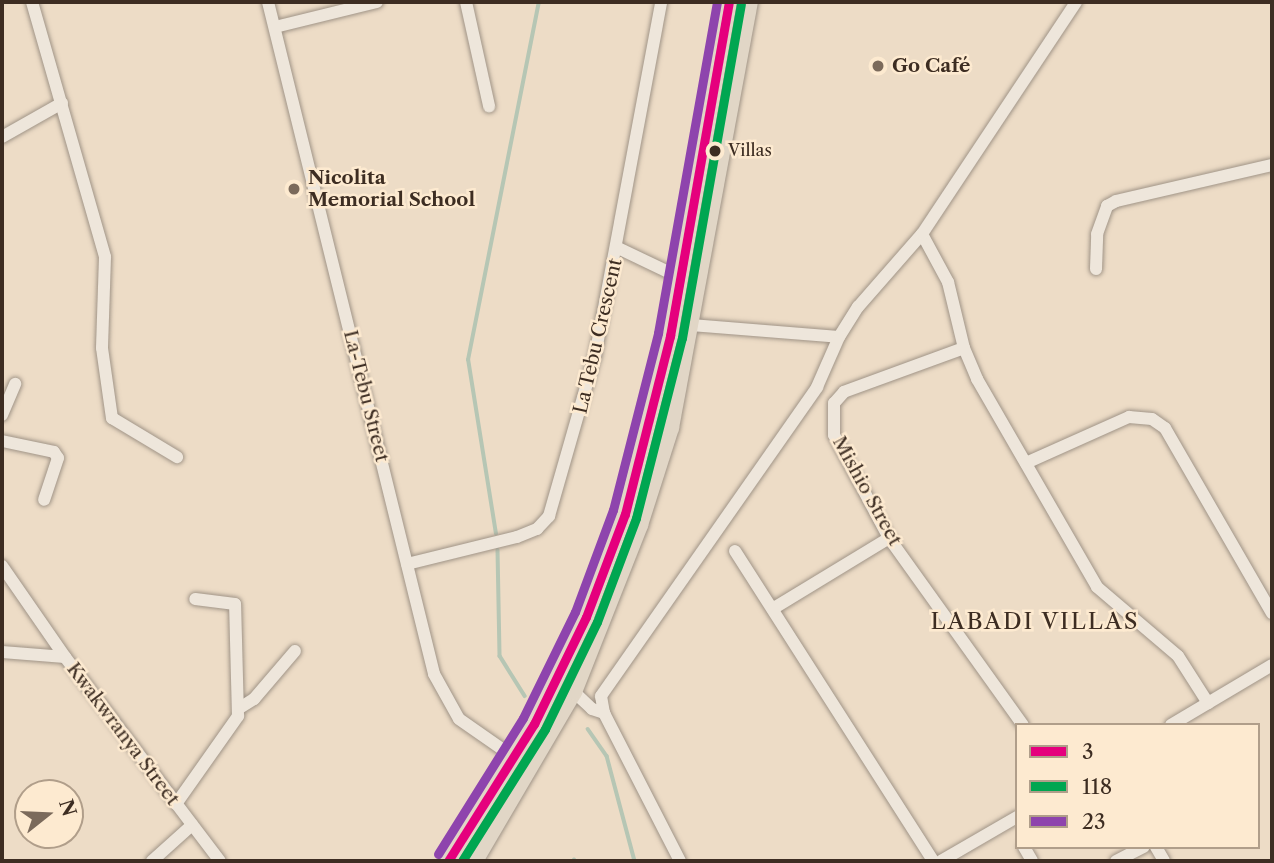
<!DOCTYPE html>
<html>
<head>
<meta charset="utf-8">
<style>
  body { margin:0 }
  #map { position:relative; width:1274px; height:863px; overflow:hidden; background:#eddcc6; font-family:"Libre Caslon Text",serif }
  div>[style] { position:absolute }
  .stream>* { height:3.5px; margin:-1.75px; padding:0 1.75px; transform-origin:1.75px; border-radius:1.75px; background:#b6c6b4 }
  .roads { filter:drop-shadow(0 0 2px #a09487) drop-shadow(0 0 2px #a09487) }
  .minor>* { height:12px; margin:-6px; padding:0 6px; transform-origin:6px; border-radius:6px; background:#eee6db }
  .major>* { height:16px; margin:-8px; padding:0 8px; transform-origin:8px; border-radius:8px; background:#e1d6c6 }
  .bus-1>* { height:9px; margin:-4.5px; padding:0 4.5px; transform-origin:4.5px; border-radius:4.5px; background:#e5007d }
  .bus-2>* { height:9px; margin:-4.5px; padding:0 4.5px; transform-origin:4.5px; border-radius:4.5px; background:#00a651 }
  .bus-3>* { height:9px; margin:-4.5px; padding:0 4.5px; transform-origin:4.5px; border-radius:4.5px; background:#8e44ad }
  .dots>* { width:19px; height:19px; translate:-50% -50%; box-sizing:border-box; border:4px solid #fdead0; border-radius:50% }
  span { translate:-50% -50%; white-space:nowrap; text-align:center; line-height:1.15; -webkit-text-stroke:5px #fdead0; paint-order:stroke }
  .bus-label { font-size:17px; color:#3d2d22 }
  .left { translate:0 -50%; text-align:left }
  .poi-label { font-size:19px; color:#3d2d22; font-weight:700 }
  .street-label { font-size:19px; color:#3d2d22 }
  .quarter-label { font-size:23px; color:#3d2d22; letter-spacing:2px }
  .frame { position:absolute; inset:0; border:4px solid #3d2d22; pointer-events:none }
  .legend { position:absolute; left:1015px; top:723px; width:245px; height:126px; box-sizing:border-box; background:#fdead0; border:2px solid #b09e8a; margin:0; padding:9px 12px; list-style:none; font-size:21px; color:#3d2d22 }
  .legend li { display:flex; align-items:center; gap:14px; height:35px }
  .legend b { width:35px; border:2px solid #b09e8a }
  .north { position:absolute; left:14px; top:779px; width:70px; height:70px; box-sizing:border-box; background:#fdead0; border:2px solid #b09e8a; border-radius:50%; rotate:72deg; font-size:19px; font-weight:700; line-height:28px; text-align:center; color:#3d2d22 }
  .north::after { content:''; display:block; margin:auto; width:24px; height:32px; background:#7b6a5b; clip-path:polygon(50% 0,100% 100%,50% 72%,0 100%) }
</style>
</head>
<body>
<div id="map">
  <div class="stream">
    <i style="left:496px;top:534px;width:176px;rotate:-99.1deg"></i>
    <i style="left:468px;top:360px;width:365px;rotate:-78.8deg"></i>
    <i style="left:498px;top:550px;width:106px;rotate:88.9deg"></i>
    <i style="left:500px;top:656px;width:47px;rotate:58deg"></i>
    <i style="left:588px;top:729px;width:33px;rotate:55deg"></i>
    <i style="left:607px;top:756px;width:109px;rotate:75.1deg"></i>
    <i style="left:574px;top:861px;width:1px;rotate:-90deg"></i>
  </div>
  <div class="roads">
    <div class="minor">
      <i style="left:32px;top:2px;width:265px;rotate:74deg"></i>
      <i style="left:105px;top:257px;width:91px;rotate:91.9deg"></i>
      <i style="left:102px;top:348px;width:71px;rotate:81.9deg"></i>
      <i style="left:112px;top:418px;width:76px;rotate:31deg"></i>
      <i style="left:268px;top:2px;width:692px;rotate:76.12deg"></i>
      <i style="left:434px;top:674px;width:51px;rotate:60.9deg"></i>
      <i style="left:459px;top:719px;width:68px;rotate:34.9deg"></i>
      <i style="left:466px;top:2px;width:107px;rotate:77.5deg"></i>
      <i style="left:275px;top:27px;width:105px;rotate:-13.8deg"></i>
      <i style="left:2px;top:137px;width:69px;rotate:-29.5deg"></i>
      <i style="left:922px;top:234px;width:55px;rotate:61.6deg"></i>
      <i style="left:948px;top:282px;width:68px;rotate:76.4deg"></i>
      <i style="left:964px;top:348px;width:34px;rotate:67deg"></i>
      <i style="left:977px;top:379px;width:240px;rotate:60deg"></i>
      <i style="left:1097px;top:587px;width:106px;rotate:40.4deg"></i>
      <i style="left:1178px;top:656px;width:56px;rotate:57.4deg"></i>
      <i style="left:618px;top:248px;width:70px;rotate:25.5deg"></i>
      <i style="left:1096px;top:269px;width:35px;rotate:-88deg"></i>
      <i style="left:1097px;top:234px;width:30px;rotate:-70deg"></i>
      <i style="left:1107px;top:206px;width:10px;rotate:-29deg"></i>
      <i style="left:1116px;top:201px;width:160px;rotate:-13deg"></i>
      <i style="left:691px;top:325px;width:148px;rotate:4.6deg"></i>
      <i style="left:839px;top:337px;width:36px;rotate:-58deg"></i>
      <i style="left:858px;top:307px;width:97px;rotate:-48.8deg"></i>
      <i style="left:922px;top:234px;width:278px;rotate:-56.4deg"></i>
      <i style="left:964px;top:348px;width:128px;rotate:159.9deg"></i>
      <i style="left:844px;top:392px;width:15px;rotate:132deg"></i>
      <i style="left:834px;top:403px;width:32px;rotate:90deg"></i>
      <i style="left:834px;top:435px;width:117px;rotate:61.9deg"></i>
      <i style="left:889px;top:538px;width:230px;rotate:54.4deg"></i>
      <i style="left:2px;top:415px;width:34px;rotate:-67deg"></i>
      <i style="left:2px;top:441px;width:53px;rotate:11.9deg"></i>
      <i style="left:54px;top:452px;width:7px;rotate:56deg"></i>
      <i style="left:58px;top:458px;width:44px;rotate:108.4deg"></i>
      <i style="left:1026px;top:463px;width:113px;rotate:-24.1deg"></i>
      <i style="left:1129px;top:417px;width:23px;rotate:5deg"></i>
      <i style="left:1152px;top:419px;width:16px;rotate:35deg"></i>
      <i style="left:1165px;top:428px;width:214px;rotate:60deg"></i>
      <i style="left:735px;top:551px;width:368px;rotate:57.4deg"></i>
      <i style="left:407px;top:564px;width:113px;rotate:-13.8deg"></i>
      <i style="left:517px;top:537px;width:22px;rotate:-22deg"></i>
      <i style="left:537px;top:529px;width:18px;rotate:-47deg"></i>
      <i style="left:549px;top:516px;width:166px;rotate:-74deg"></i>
      <i style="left:595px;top:356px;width:360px;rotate:-79.4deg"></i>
      <i style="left:2px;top:566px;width:111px;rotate:55.3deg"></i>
      <i style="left:774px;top:608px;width:135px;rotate:-31.3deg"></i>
      <i style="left:2px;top:652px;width:63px;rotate:4.5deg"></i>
      <i style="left:65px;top:657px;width:256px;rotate:52.8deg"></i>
      <i style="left:574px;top:692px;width:25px;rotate:43deg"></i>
      <i style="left:592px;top:709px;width:13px;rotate:18deg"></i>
      <i style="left:238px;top:709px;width:19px;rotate:-32deg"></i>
      <i style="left:254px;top:699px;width:63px;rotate:-49.5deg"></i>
      <i style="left:1171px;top:725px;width:117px;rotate:-30.7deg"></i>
      <i style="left:176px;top:804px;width:108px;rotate:-54.8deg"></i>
      <i style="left:238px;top:716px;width:112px;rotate:-91.5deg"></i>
      <i style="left:235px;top:604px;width:40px;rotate:-172.9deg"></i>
      <i style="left:1024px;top:847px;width:16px;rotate:60deg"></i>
      <i style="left:1156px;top:847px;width:16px;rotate:60deg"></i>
      <i style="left:152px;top:861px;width:54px;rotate:-42deg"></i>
      <i style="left:680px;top:861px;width:166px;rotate:-117.2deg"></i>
      <i style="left:604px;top:713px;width:17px;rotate:-100deg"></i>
      <i style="left:601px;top:696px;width:377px;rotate:-55deg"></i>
      <i style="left:817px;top:387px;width:55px;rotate:-66.3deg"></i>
      <i style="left:941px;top:861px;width:88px;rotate:-30.1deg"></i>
      <i style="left:1116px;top:861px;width:31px;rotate:-27deg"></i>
    </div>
    <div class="major">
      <i style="left:448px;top:861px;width:162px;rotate:-57.9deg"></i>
      <i style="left:534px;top:724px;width:119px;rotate:-64.1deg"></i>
      <i style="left:586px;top:617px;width:110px;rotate:-69.3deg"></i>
      <i style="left:625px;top:514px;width:184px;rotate:-75.8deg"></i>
      <i style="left:670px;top:336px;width:339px;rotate:-80deg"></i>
      <i style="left:475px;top:861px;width:196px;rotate:-59.6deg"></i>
      <i style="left:574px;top:692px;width:180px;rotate:-68.4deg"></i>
      <i style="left:640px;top:525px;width:102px;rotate:-72.3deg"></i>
      <i style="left:671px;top:428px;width:433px;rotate:-79.5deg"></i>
    </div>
  </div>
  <div class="bus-1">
    <i style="left:448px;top:861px;width:162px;rotate:-57.9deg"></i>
    <i style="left:534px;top:724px;width:119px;rotate:-64.1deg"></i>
    <i style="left:586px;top:617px;width:110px;rotate:-69.3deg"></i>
    <i style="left:625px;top:514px;width:184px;rotate:-75.8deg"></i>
    <i style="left:670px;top:336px;width:339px;rotate:-80deg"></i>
  </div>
  <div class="bus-2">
    <i style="left:462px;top:861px;width:156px;rotate:-57.8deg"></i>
    <i style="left:545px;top:729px;width:119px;rotate:-64.1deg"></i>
    <i style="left:597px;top:622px;width:111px;rotate:-69.4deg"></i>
    <i style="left:636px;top:518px;width:186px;rotate:-75.7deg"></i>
    <i style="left:682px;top:338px;width:339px;rotate:-80deg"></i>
  </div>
  <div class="bus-3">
    <i style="left:438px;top:854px;width:160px;rotate:-58deg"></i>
    <i style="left:523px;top:718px;width:118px;rotate:-63.9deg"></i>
    <i style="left:575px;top:612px;width:109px;rotate:-69.6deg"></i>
    <i style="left:613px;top:510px;width:183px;rotate:-75.7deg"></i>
    <i style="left:658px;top:333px;width:336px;rotate:-79.9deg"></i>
  </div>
  <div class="dots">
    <i style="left:878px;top:66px;background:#7b6a5b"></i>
    <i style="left:715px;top:151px;background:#3d2d22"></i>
    <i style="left:294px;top:189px;background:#7b6a5b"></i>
  </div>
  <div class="bus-label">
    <span class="left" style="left:728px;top:151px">Villas</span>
  </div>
  <div class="poi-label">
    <span class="left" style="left:892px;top:66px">Go Café</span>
    <span class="left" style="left:308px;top:189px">Nicolita<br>Memorial School</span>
  </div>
  <div class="street-label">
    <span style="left:598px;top:336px;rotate:-77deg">La Tebu Crescent</span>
    <span style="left:366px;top:396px;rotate:76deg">La-Tebu Street</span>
    <span style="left:867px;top:491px;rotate:61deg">Mishio Street</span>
    <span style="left:123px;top:734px;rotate:53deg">Kwakwranya Street</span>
  </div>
  <div class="quarter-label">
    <span style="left:1035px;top:621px">LABADI VILLAS</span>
  </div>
  <div class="frame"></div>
  <ul class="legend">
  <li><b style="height:9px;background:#e5007d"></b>3</li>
  <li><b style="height:9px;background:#00a651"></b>118</li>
  <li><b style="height:9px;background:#8e44ad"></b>23</li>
  </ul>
  <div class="north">N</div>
</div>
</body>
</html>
